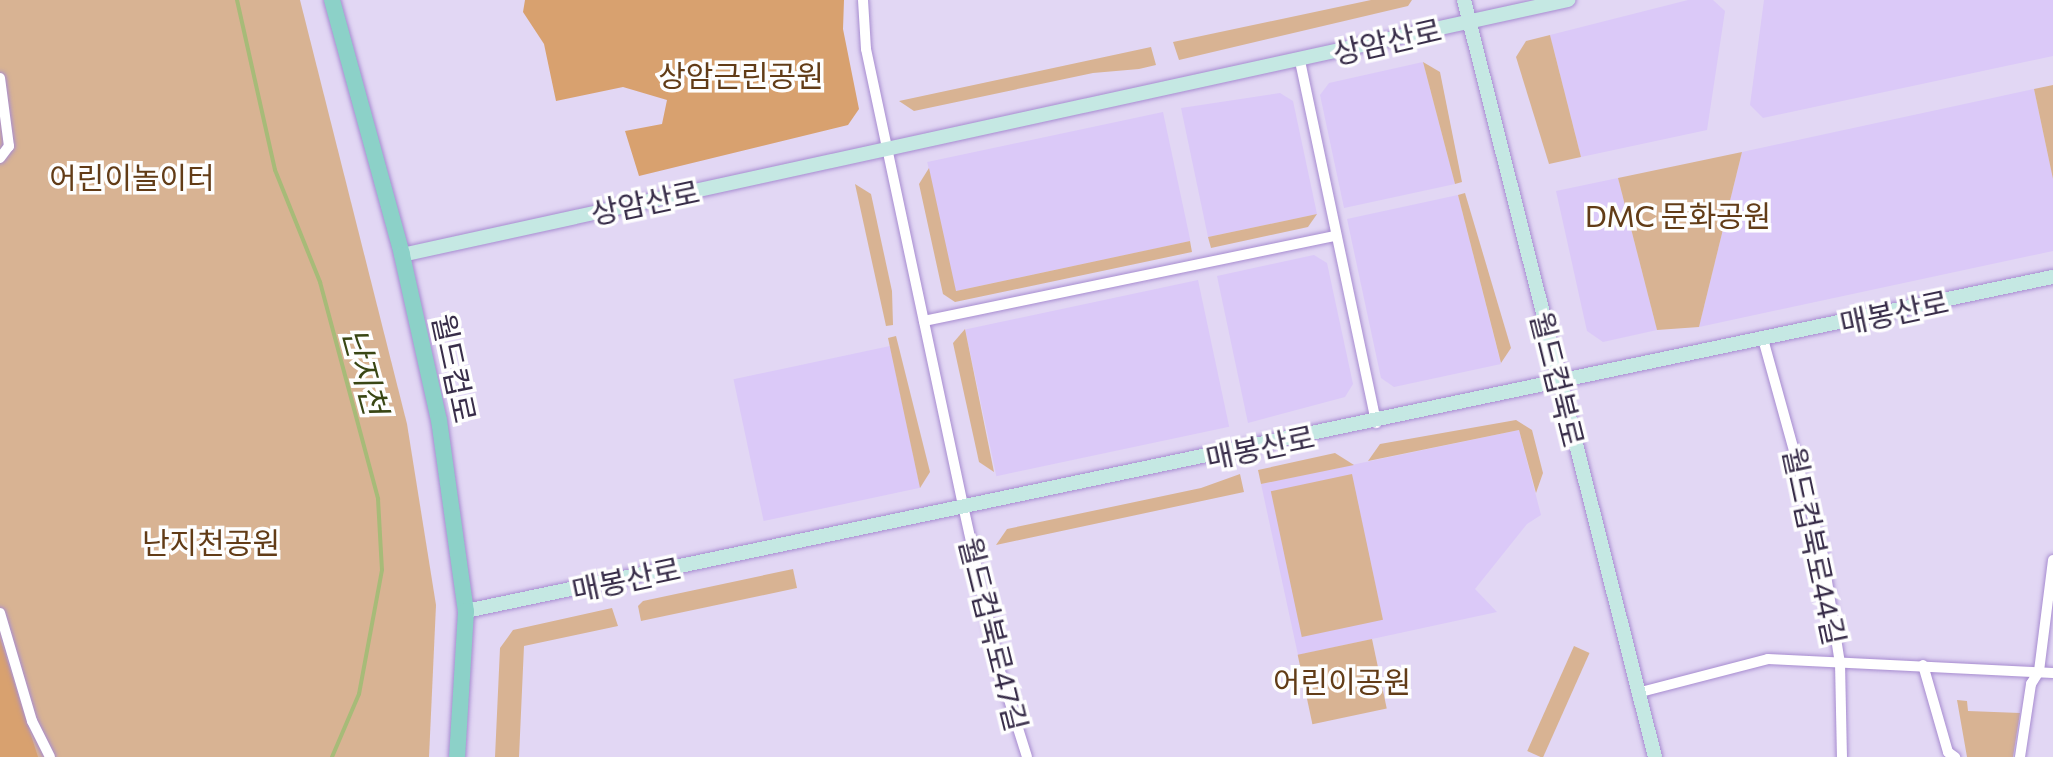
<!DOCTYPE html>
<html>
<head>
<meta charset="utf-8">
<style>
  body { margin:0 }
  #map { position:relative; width:2053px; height:757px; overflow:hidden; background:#e2d7f4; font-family:Commissioner,"Noto Sans KR",sans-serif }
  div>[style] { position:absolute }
  .built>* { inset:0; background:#dbc9f8; transform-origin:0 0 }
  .green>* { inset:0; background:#d8b393; transform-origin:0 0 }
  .forest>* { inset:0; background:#d8a16f }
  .stream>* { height:4px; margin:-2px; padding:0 2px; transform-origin:2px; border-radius:2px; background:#a7bb78 }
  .roads { filter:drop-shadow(0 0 2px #a78cd0) drop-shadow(0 0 2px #a78cd0) }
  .street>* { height:10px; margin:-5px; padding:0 5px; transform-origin:5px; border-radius:5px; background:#fff }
  .secondary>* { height:14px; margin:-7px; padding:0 7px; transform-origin:7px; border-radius:7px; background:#c5e8e3 }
  .primary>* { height:16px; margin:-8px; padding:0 8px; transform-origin:8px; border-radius:8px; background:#8cd1c8 }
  span { translate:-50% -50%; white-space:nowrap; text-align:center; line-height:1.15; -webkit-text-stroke:7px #fefefe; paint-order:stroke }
  .street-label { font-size:30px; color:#382d49 }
  .park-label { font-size:30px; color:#623c17 }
  .water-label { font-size:32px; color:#394614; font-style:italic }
</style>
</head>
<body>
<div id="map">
  <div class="built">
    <i style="clip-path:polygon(1688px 0,1713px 0,1725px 11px,1707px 130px,1581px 157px,1550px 35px)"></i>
    <i style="clip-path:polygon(1764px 0,2053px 0,2053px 56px,1763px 118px,1750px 105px)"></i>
    <i style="clip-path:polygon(1423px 62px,1455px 184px,1344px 208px,1320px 95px,1329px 83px)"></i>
    <i style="clip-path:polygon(2034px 89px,2053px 179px,2053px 251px,1699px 327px,1742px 152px)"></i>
    <i style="clip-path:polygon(1280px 93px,1293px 101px,1317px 214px,1208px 237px,1181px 108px)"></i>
    <i style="left:1163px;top:112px;width:132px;height:241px;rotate:78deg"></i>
    <i style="clip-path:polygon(1618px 178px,1657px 330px,1603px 342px,1587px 331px,1556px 191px)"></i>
    <i style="clip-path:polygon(1458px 195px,1501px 364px,1394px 387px,1381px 378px,1347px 219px)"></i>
    <i style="clip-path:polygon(1314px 255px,1327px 263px,1353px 384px,1345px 397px,1248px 423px,1217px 276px)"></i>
    <i style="left:1198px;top:280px;width:150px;height:238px;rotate:78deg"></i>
    <i style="left:890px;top:346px;width:145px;height:160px;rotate:78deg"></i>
    <i style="clip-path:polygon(1519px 430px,1541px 515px,1527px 524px,1475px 589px,1497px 612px,1298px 655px,1261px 484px)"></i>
  </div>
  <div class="green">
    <i style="clip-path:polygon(0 0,300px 0,407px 424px,436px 605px,429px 757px,0 757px)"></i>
    <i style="clip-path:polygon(1371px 0,1412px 0,1408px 6px,1179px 60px,1173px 42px)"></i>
    <i style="clip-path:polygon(1550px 35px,1581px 157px,1549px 164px,1516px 57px,1526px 41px)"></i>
    <i style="clip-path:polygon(1151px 47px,1156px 65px,1139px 69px,1093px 73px,914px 111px,899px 101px)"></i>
    <i style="clip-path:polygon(1423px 62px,1440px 72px,1462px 182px,1455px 184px)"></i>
    <i style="clip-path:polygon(2053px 85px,2053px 179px,2034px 89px)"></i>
    <i style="clip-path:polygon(1742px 152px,1699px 327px,1657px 330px,1618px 178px)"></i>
    <i style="clip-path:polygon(929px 168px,956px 291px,1190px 241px,1192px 252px,955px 302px,943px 294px,919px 184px)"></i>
    <i style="clip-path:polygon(855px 184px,871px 194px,892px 291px,893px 325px,886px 326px)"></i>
    <i style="clip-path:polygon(1465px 193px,1511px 348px,1501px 363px,1458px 195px)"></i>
    <i style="clip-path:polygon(1317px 214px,1308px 227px,1211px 248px,1208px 237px)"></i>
    <i style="clip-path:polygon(965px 329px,994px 472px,979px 462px,953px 343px)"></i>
    <i style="clip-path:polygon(896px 336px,930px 472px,920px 488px,888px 338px)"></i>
    <i style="clip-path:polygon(1516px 420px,1532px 430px,1543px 473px,1536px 493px,1519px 430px,1368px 461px,1380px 444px)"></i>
    <i style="clip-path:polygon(1335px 453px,1354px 465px,1261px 484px,1258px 470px)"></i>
    <i style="clip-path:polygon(1240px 474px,1244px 492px,996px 545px,1007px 529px,1201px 488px)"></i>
    <i style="left:1352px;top:474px;width:149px;height:83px;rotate:78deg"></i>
    <i style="clip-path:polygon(793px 569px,797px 588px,641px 621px,638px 606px,643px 601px)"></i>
    <i style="clip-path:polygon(612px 608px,618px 626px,524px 646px,519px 757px,495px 757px,500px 648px,513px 630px)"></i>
    <i style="left:1372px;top:639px;width:71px;height:76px;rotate:78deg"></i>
    <i style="left:1574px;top:646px;width:17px;height:115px;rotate:24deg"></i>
    <i style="clip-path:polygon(1957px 700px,1967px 701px,1968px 711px,2020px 713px,2013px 757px,1967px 757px)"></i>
  </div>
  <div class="forest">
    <i style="clip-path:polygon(525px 0,844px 0,843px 29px,859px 109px,848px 125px,639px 176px,625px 131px,662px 124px,667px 100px,623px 87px,556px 101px,544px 44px,523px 12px)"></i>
    <i style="clip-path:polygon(0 638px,38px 757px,0 757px)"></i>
  </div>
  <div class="stream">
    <i style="left:237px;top:0;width:174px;rotate:77.4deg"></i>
    <i style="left:275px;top:170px;width:121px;rotate:68.1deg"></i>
    <i style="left:320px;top:282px;width:225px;rotate:75deg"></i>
    <i style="left:378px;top:499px;width:71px;rotate:86.8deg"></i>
    <i style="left:382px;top:570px;width:126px;rotate:100.5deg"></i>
    <i style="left:359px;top:694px;width:69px;rotate:113.2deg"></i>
  </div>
  <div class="roads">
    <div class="street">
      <i style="left:863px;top:0;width:49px;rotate:86.5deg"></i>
      <i style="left:866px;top:49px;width:471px;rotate:78deg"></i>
      <i style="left:964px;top:510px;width:162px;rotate:77.5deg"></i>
      <i style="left:999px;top:668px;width:93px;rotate:72.5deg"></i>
      <i style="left:1300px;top:61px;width:370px;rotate:78.1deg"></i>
      <i style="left:0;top:78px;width:69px;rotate:82.5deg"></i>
      <i style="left:9px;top:146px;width:15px;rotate:127deg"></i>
      <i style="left:924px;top:321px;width:421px;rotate:-11.7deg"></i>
      <i style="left:1763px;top:339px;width:225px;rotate:74.5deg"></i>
      <i style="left:1823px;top:556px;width:108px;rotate:81deg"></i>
      <i style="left:1840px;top:663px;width:94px;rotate:88.8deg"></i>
      <i style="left:0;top:613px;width:113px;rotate:73.5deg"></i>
      <i style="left:32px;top:721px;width:40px;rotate:63.4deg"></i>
      <i style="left:1923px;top:665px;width:91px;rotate:74deg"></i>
      <i style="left:1948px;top:752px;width:9px;rotate:36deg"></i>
      <i style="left:1637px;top:693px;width:135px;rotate:-14.5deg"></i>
      <i style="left:1768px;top:659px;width:285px;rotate:2.8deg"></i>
      <i style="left:2020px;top:757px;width:74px;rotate:-81.4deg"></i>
      <i style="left:2031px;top:684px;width:15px;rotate:-58deg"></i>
      <i style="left:2039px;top:671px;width:112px;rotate:-82.8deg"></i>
    </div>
    <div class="secondary">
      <i style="left:1464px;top:0;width:781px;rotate:75.84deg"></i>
      <i style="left:402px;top:255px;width:1194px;rotate:-12.34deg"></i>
      <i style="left:466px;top:611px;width:1622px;rotate:-11.89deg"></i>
    </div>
    <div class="primary">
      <i style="left:332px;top:0;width:264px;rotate:74.6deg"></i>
      <i style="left:402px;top:255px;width:169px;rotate:77.4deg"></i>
      <i style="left:439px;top:420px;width:193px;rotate:82deg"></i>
      <i style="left:466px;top:611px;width:146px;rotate:93.5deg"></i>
    </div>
  </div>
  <div class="street-label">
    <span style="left:1387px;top:41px;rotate:-13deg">상암산로</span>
    <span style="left:645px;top:202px;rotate:-12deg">상암산로</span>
    <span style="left:1894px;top:312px;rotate:-12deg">매봉산로</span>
    <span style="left:455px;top:368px;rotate:78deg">월드컵로</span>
    <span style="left:1558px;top:379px;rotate:76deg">월드컵북로</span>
    <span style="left:1260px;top:447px;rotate:-12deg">매봉산로</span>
    <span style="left:1815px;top:546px;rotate:78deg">월드컵북로44길</span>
    <span style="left:626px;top:579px;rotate:-12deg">매봉산로</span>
    <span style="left:994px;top:634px;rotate:76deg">월드컵북로47길</span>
  </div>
  <div class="park-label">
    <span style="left:741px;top:75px">상암근린공원</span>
    <span style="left:132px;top:177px">어린이놀이터</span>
    <span style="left:1678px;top:215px">DMC 문화공원</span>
    <span style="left:211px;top:542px">난지천공원</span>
    <span style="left:1342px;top:681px">어린이공원</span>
  </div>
  <div class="water-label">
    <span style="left:366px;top:371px;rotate:75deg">난지천</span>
  </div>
</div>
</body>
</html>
